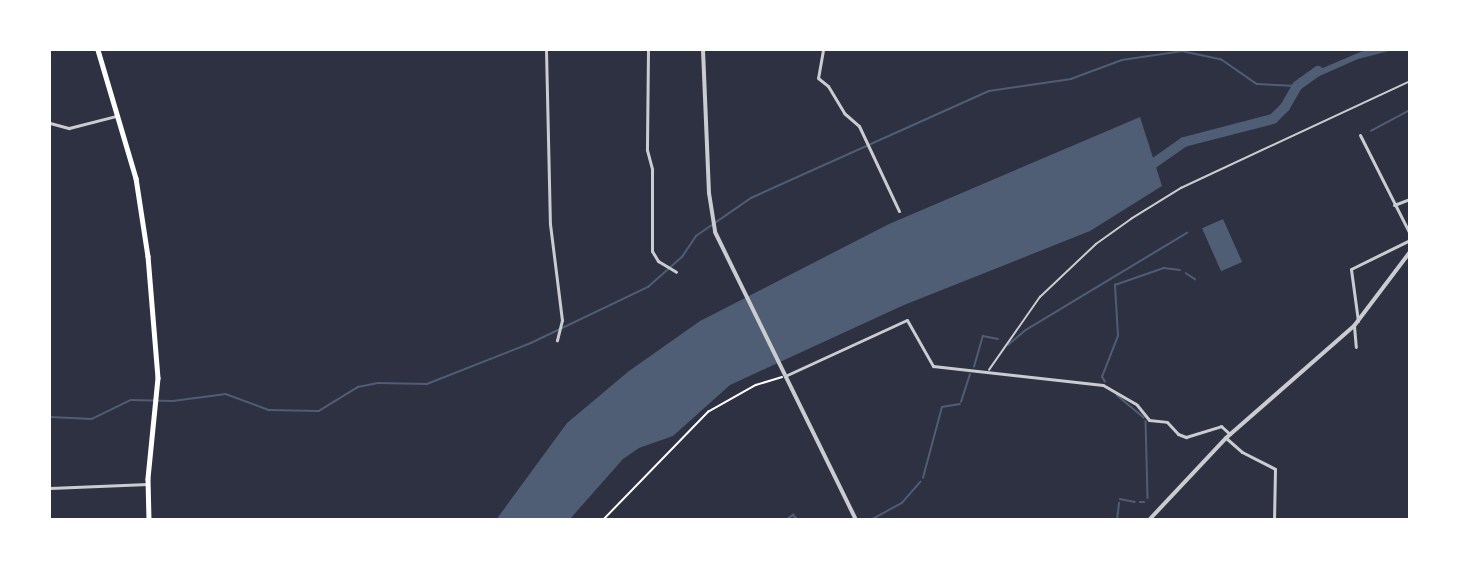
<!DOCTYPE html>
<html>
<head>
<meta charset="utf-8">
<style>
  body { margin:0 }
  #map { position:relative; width:1459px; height:569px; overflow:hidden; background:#2d3142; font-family:Jost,sans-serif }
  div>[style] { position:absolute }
  .water>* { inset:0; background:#4f5d75; transform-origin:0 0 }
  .stream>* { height:1.5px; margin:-0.75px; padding:0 0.75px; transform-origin:0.75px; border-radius:0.75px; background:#4f5d75 }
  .river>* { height:10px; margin:-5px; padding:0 5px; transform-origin:5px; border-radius:5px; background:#4f5d75 }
  .path>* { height:1.5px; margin:-0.75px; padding:0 0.75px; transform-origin:0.75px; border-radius:0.75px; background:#fff }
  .service>* { height:1.5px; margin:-0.75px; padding:0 0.75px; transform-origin:0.75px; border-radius:0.75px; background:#caccd0 }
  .minor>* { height:3px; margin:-1.5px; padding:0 1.5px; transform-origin:1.5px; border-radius:1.5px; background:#caccd0 }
  .tertiary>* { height:4px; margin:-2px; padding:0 2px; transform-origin:2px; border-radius:2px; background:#caccd0 }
  .secondary>* { height:4.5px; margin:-2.25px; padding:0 2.25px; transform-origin:2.25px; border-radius:2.25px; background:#fff }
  span { translate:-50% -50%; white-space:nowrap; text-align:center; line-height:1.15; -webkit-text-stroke:4.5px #fff; paint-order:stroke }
  .frame { position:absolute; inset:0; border:51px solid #fff; pointer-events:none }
</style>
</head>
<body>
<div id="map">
  <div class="water">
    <i style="clip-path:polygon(1365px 50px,1393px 50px,1358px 59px,1315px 78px,1297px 79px)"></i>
    <i style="clip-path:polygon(1140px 117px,1162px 186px,1090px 231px,904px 305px,730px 385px,673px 436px,639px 448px,623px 459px,570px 519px,496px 520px,567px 423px,629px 371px,700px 321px,889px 224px)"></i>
    <i style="left:1223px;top:219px;width:47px;height:23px;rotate:66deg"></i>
  </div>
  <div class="stream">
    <i style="left:1371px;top:131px;width:44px;rotate:-28.3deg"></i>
    <i style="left:1186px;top:273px;width:11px;rotate:34deg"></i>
    <i style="left:1008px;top:345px;width:23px;rotate:-40deg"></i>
    <i style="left:1026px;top:330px;width:188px;rotate:-31.1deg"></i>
    <i style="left:974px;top:367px;width:32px;rotate:-74deg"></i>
    <i style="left:983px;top:336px;width:15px;rotate:11deg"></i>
    <i style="left:1105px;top:382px;width:6px;rotate:-121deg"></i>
    <i style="left:1102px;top:377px;width:44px;rotate:-68.7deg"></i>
    <i style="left:1118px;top:336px;width:51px;rotate:-93.4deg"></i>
    <i style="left:1115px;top:285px;width:52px;rotate:-19.1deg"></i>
    <i style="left:1164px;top:268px;width:16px;rotate:7deg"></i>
    <i style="left:1117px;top:395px;width:35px;rotate:40deg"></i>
    <i style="left:961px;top:402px;width:29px;rotate:-72deg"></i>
    <i style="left:50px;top:417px;width:42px;rotate:2.7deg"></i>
    <i style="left:92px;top:419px;width:43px;rotate:-26deg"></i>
    <i style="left:131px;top:400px;width:42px;rotate:1.4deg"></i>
    <i style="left:173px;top:401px;width:53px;rotate:-7.5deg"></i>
    <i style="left:226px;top:394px;width:46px;rotate:20.4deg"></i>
    <i style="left:269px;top:410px;width:50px;rotate:1.1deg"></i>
    <i style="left:319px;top:411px;width:46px;rotate:-31.6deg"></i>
    <i style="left:358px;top:387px;width:20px;rotate:-11deg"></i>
    <i style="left:378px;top:383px;width:49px;rotate:1.2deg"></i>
    <i style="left:427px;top:384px;width:112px;rotate:-21.5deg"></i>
    <i style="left:531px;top:343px;width:130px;rotate:-25.6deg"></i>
    <i style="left:648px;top:287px;width:45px;rotate:-41.4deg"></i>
    <i style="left:682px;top:257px;width:25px;rotate:-56deg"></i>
    <i style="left:696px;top:236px;width:67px;rotate:-34.6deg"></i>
    <i style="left:751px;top:198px;width:261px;rotate:-24.2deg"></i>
    <i style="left:989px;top:91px;width:83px;rotate:-8.3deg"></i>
    <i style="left:1071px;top:79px;width:54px;rotate:-20.4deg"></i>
    <i style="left:1122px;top:60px;width:61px;rotate:-8.5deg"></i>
    <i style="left:1182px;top:51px;width:40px;rotate:12deg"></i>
    <i style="left:1221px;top:59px;width:44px;rotate:34.8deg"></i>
    <i style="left:1257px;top:84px;width:40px;rotate:2.9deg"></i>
    <i style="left:1146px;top:421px;width:77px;rotate:88.5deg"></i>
    <i style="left:923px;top:478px;width:73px;rotate:-75deg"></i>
    <i style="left:942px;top:407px;width:18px;rotate:-9deg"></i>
    <i style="left:1120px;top:499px;width:15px;rotate:11deg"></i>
    <i style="left:1140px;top:502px;width:4px"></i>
    <i style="left:786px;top:520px;width:9px;rotate:-36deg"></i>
    <i style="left:793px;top:515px;width:8px;rotate:40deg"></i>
    <i style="left:871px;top:520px;width:35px;rotate:-29deg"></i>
    <i style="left:902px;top:503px;width:28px;rotate:-49deg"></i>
    <i style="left:1117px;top:520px;width:17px;rotate:-83deg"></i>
  </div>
  <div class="river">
    <i style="left:1144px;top:170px;width:49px;rotate:-35deg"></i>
    <i style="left:1184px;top:142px;width:92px;rotate:-14.5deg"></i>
    <i style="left:1273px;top:119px;width:17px;rotate:-45deg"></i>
    <i style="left:1285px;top:107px;width:24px;rotate:-60deg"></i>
    <i style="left:1297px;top:86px;width:26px;rotate:-36deg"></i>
  </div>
  <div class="path">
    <i style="left:603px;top:520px;width:151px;rotate:-45.8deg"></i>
    <i style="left:708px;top:412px;width:55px;rotate:-29.4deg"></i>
    <i style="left:756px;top:385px;width:27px;rotate:-17deg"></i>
  </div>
  <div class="service">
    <i style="left:989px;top:370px;width:89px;rotate:-55.1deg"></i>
    <i style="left:1040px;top:297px;width:77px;rotate:-43.4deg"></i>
    <i style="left:1096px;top:244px;width:43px;rotate:-35.5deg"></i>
    <i style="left:1131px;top:219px;width:59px;rotate:-31.8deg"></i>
    <i style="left:1181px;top:188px;width:253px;rotate:-25deg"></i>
  </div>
  <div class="minor">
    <i style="left:546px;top:50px;width:174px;rotate:88.7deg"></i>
    <i style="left:550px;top:224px;width:97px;rotate:82.9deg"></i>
    <i style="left:562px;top:320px;width:21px;rotate:104deg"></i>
    <i style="left:648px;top:50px;width:100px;rotate:90.6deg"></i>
    <i style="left:647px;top:150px;width:20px;rotate:75deg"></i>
    <i style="left:652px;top:169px;width:82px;rotate:90deg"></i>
    <i style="left:652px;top:251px;width:12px;rotate:59deg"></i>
    <i style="left:658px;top:261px;width:21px;rotate:31deg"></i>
    <i style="left:823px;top:50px;width:28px;rotate:100deg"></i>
    <i style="left:818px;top:78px;width:13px;rotate:39deg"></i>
    <i style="left:828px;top:86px;width:31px;rotate:59deg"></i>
    <i style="left:844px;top:113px;width:20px;rotate:41deg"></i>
    <i style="left:859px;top:126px;width:94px;rotate:64.8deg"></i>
    <i style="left:50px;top:123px;width:20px;rotate:15deg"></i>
    <i style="left:69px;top:128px;width:49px;rotate:-14.3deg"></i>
    <i style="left:1360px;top:135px;width:111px;rotate:63.2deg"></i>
    <i style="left:1394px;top:205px;width:17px;rotate:-21deg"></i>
    <i style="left:1358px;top:321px;width:52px;rotate:-97.7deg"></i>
    <i style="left:1351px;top:269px;width:66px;rotate:-26.2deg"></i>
    <i style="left:1354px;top:326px;width:21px;rotate:85deg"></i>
    <i style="left:785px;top:376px;width:134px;rotate:-24.7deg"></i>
    <i style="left:907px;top:320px;width:53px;rotate:60.5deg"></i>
    <i style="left:933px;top:366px;width:171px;rotate:6.4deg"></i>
    <i style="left:1103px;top:385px;width:39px;rotate:30deg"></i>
    <i style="left:1137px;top:405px;width:19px;rotate:51deg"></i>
    <i style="left:1149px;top:420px;width:18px;rotate:6deg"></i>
    <i style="left:1167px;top:422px;width:16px;rotate:47deg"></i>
    <i style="left:1178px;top:434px;width:9px;rotate:21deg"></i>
    <i style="left:1186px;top:437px;width:37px;rotate:-17deg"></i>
    <i style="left:1221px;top:426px;width:12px;rotate:42deg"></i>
    <i style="left:1226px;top:438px;width:21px;rotate:41deg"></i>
    <i style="left:1242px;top:452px;width:37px;rotate:27deg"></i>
    <i style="left:1275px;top:469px;width:51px;rotate:91.1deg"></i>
    <i style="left:50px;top:488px;width:98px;rotate:-2.3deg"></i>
  </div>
  <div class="tertiary">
    <i style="left:703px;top:50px;width:143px;rotate:87.6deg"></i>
    <i style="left:709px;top:193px;width:39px;rotate:81deg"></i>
    <i style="left:715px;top:232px;width:321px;rotate:63.9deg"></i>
    <i style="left:1149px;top:520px;width:112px;rotate:-46.8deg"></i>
    <i style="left:1226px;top:438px;width:170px;rotate:-41.2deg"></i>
    <i style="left:1354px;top:326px;width:93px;rotate:-52.9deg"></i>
  </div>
  <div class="secondary">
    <i style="left:98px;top:50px;width:134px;rotate:73.5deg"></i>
    <i style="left:136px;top:178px;width:79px;rotate:81.3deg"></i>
    <i style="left:148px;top:256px;width:122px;rotate:85.3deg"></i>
    <i style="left:158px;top:378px;width:101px;rotate:95.7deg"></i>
    <i style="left:148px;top:479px;width:41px;rotate:88.6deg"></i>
  </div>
  <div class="frame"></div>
</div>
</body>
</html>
